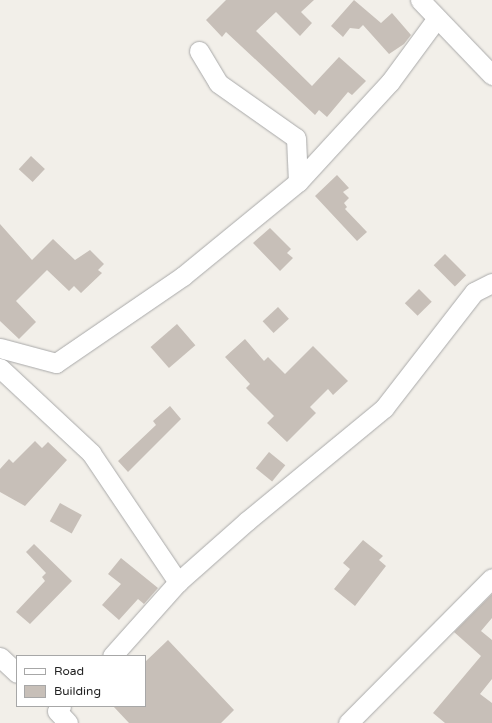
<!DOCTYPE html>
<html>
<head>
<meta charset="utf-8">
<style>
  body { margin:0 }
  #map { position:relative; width:492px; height:723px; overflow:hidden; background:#f2efe9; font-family:"Varela Round",sans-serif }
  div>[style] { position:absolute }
  .building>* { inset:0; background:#c7bfb8; transform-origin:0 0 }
  .roads { filter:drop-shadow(0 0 1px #a9a9a9) drop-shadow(0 0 1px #a9a9a9) }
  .minor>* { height:19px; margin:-9.5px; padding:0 9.5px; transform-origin:9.5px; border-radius:9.5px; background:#fff }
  span { translate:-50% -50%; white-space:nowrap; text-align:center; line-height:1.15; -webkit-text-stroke:3.5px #fff; paint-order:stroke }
  .legend { position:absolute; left:16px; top:655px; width:130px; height:52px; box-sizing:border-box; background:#fff; border:1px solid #a7a7a7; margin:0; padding:5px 7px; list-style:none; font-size:12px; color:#222 }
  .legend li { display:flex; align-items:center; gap:8px; height:20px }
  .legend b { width:20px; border:1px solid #a7a7a7 }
</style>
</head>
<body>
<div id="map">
  <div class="building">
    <i style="clip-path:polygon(226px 0,314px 0,301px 12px,312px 23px,300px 36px,276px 12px,256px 31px,312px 86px,339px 57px,366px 81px,352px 95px,348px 92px,327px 117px,319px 110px,315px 115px,226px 32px,222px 37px,206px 20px)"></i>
    <i style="clip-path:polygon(354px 0,381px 23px,392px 13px,411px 35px,404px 44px,389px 54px,363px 25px,359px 29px,350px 28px,343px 37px,331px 26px)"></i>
    <i style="left:31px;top:156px;width:19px;height:18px;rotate:43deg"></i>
    <i style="clip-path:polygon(337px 175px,349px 188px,343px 192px,349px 198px,344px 203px,347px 207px,345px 209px,367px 232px,357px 241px,315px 196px)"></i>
    <i style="clip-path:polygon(0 224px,32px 260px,53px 239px,75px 260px,90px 250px,104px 264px,98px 270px,102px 273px,81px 293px,74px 286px,69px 291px,47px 270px,16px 301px,36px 322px,19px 339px,0 321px)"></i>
    <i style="clip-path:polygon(270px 228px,291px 249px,287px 253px,293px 258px,280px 271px,253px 243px)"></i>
    <i style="left:445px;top:254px;width:30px;height:16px;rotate:45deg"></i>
    <i style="left:419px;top:289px;width:18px;height:20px;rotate:45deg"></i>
    <i style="left:278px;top:307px;width:16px;height:21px;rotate:47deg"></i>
    <i style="left:177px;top:324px;width:28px;height:35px;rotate:49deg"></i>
    <i style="clip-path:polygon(245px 339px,264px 361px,268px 357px,285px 374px,313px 346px,348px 381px,333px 395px,328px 389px,310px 407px,316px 413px,287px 442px,267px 423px,274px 416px,246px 388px,250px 384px,225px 357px)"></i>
    <i style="clip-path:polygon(170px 406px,181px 419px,128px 472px,118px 461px,156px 425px,153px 421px)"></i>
    <i style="clip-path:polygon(35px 441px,42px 448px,48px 442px,67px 460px,25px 506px,0 492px,0 469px,9px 459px,13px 463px)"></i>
    <i style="left:269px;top:452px;width:21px;height:21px;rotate:39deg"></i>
    <i style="left:60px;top:503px;width:25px;height:21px;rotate:29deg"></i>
    <i style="clip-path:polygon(363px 540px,383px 556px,379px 560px,386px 566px,355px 606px,334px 589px,350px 569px,343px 563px)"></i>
    <i style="clip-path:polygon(34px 544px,72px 581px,30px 624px,16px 612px,45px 581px,42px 577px,46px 573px,26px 552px)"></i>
    <i style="clip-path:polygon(121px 558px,158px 588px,144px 604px,138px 599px,119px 620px,102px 605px,121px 584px,108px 574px)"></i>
    <i style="clip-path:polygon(492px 594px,492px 618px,481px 631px,492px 640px,492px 679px,480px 694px,492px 703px,492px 723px,445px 723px,433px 713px,481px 656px,454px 632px)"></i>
    <i style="clip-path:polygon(168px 640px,234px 710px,221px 723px,129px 723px,113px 706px,145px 706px,145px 662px)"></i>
  </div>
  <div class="roads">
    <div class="minor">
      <i style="left:420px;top:0;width:104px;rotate:46.2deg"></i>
      <i style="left:199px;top:51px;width:37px;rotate:59deg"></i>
      <i style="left:218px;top:83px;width:95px;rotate:35.2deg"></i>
      <i style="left:296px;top:138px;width:44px;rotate:87.4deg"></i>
      <i style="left:0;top:348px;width:58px;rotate:15deg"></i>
      <i style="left:56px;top:363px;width:154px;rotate:-34.4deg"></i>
      <i style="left:183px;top:276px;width:149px;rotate:-39.3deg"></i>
      <i style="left:298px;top:182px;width:136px;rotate:-47.4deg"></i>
      <i style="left:390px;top:82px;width:79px;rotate:-53.7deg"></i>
      <i style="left:0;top:368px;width:125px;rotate:43deg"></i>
      <i style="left:91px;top:453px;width:156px;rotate:56deg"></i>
      <i style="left:178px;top:582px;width:99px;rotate:131.7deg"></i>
      <i style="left:178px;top:582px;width:92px;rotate:-41.5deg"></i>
      <i style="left:247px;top:521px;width:178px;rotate:-39.5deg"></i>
      <i style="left:384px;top:408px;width:147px;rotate:-52.2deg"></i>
      <i style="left:474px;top:292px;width:20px;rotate:-27deg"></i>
      <i style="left:0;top:657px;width:23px;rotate:43deg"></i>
      <i style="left:61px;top:706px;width:6px;rotate:129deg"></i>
      <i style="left:57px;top:711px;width:16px;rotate:47deg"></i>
      <i style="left:348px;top:723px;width:204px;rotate:-45.2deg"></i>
    </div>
  </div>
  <ul class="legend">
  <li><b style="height:5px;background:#fff"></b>Road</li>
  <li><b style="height:11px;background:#c7bfb8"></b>Building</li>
  </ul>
</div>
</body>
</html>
